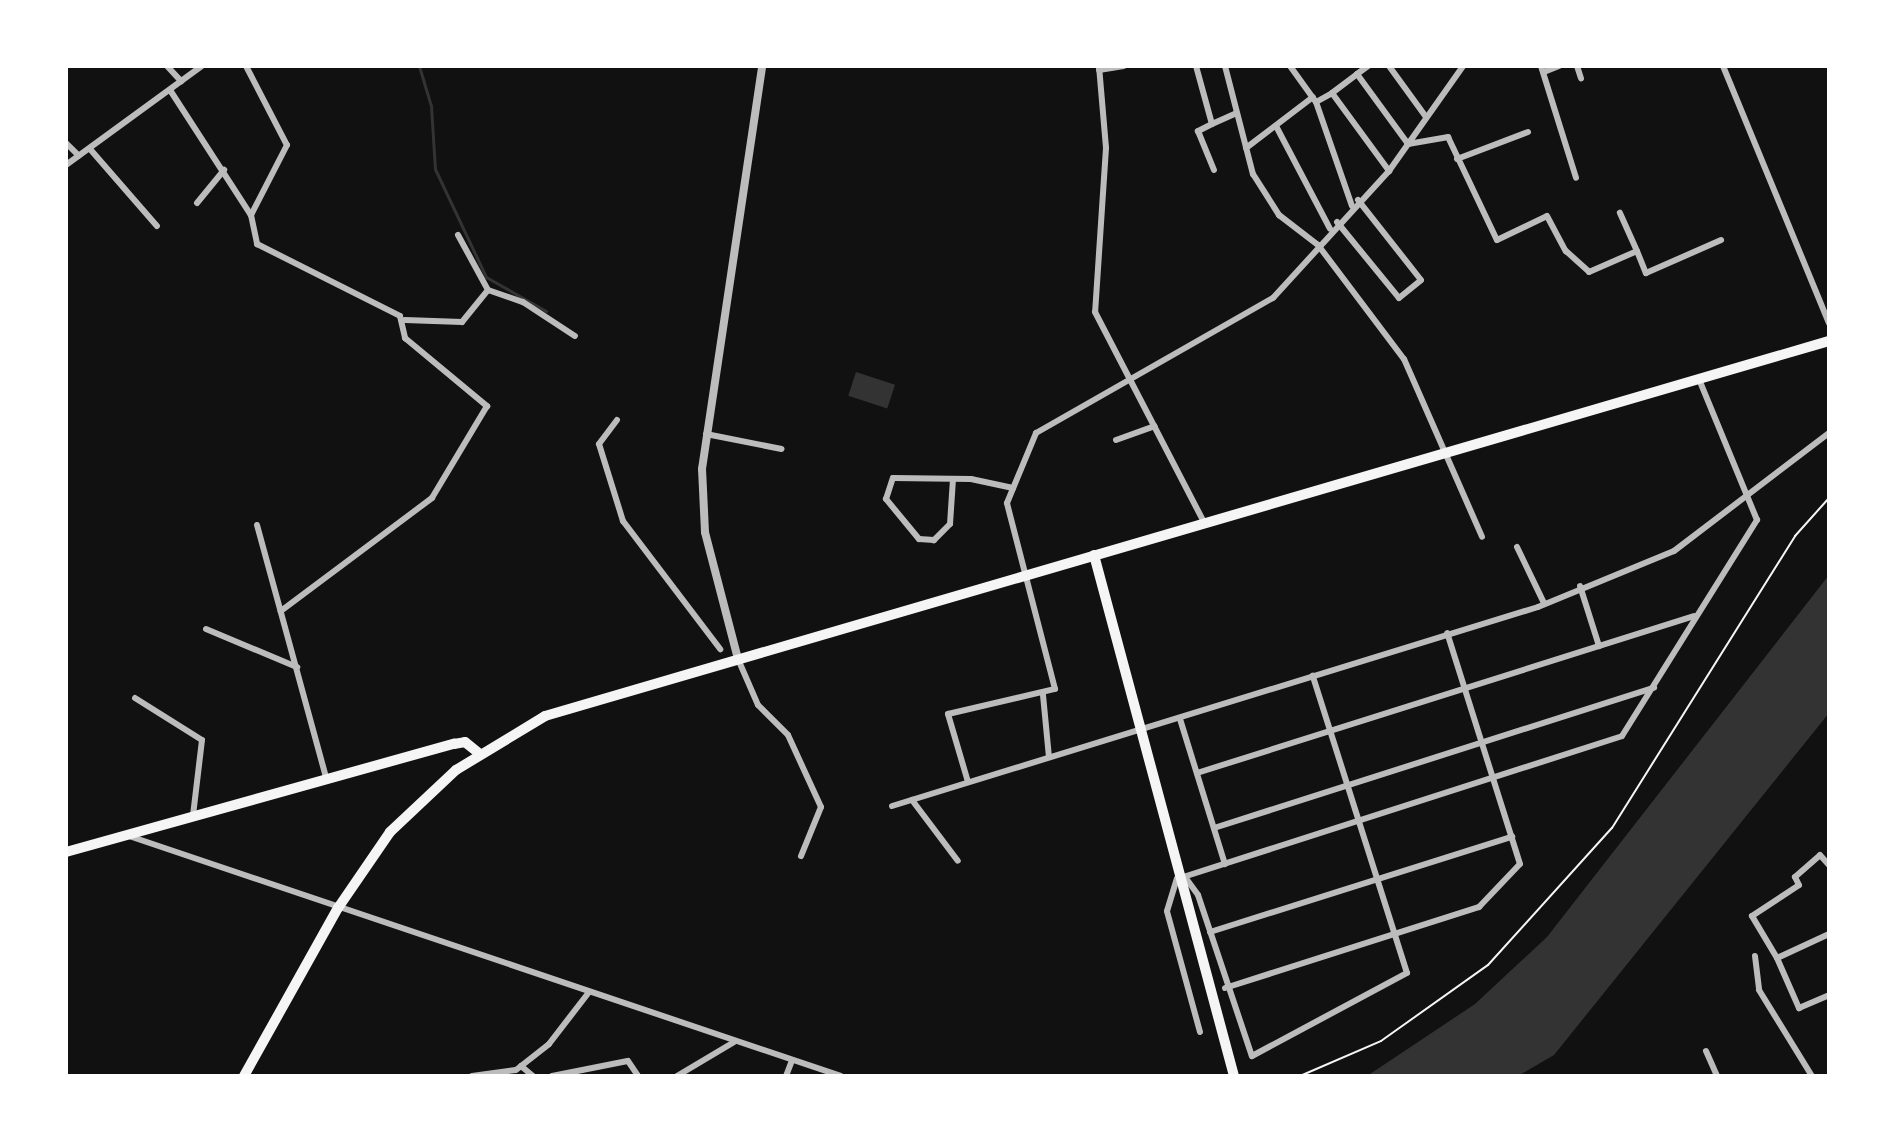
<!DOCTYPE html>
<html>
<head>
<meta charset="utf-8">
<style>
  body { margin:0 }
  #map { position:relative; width:1895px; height:1142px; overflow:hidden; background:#111; font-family:Ubuntu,sans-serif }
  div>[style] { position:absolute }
  .water>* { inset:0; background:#333; transform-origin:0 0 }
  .stream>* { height:3px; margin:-1.5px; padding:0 1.5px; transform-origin:1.5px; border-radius:1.5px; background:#333 }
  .path>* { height:2px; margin:-1px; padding:0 1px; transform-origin:1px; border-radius:1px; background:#f5f5f5 }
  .minor>* { height:6px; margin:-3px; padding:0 3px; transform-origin:3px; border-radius:3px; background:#bcbcbc }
  .tertiary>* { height:8px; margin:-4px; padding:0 4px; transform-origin:4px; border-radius:4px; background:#bcbcbc }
  .primary>* { height:10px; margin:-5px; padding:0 5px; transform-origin:5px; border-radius:5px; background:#f5f5f5 }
  .trunk>* { height:10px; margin:-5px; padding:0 5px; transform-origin:5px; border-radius:5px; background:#f5f5f5 }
  span { translate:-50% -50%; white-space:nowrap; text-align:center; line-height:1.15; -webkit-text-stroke:7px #fff; paint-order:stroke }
  .frame { position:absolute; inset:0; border:68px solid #fff; pointer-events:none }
</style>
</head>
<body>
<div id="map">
  <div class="water">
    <i style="left:856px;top:372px;width:41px;height:25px;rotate:18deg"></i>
    <i style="clip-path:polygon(1829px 575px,1829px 713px,1554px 1055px,1518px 1076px,1367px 1076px,1475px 1004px,1547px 937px)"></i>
  </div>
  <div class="stream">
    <i style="left:419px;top:66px;width:42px;rotate:73.3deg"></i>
    <i style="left:431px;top:106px;width:63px;rotate:86.4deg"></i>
    <i style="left:435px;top:169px;width:119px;rotate:64.7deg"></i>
    <i style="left:486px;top:277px;width:69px;rotate:29.5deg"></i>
  </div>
  <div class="path">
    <i style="left:1300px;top:1076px;width:88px;rotate:-23.4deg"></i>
    <i style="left:1381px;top:1041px;width:131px;rotate:-35.4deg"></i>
    <i style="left:1488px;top:965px;width:185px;rotate:-47.9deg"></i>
    <i style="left:1612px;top:828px;width:345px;rotate:-57.9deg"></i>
    <i style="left:1795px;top:536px;width:51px;rotate:-48.2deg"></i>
  </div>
  <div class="minor">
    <i style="left:167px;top:66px;width:21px;rotate:47deg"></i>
    <i style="left:246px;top:66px;width:89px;rotate:62.6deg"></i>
    <i style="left:287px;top:145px;width:79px;rotate:117.2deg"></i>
    <i style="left:251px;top:215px;width:30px;rotate:78deg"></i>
    <i style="left:257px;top:244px;width:160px;rotate:26.7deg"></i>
    <i style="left:400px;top:316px;width:23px;rotate:77deg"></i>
    <i style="left:405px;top:338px;width:107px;rotate:39.7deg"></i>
    <i style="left:487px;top:406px;width:107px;rotate:120.9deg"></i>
    <i style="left:432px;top:498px;width:189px;rotate:143.2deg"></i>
    <i style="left:1099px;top:66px;width:82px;rotate:85.1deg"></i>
    <i style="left:1106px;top:148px;width:164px;rotate:93.8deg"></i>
    <i style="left:1095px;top:312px;width:237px;rotate:62.6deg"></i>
    <i style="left:1196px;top:66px;width:60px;rotate:74.6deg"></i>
    <i style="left:1212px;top:124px;width:16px;rotate:153deg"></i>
    <i style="left:1198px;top:131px;width:42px;rotate:67.7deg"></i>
    <i style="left:1225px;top:66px;width:112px;rotate:75.5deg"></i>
    <i style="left:1253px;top:174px;width:49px;rotate:57.6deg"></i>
    <i style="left:1279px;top:215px;width:49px;rotate:37.6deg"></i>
    <i style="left:1318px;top:245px;width:143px;rotate:53deg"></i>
    <i style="left:1404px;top:359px;width:194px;rotate:66.3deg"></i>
    <i style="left:1290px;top:66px;width:44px;rotate:54.2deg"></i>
    <i style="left:1316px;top:102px;width:110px;rotate:70.9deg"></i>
    <i style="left:1389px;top:66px;width:63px;rotate:54deg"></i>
    <i style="left:1541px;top:66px;width:117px;rotate:72.6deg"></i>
    <i style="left:1577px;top:66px;width:13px;rotate:72deg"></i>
    <i style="left:1723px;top:66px;width:278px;rotate:67.6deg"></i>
    <i style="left:1099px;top:70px;width:25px;rotate:-9deg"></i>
    <i style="left:1544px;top:72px;width:16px;rotate:-22deg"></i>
    <i style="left:1357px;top:74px;width:14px;rotate:-36deg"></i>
    <i style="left:170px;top:90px;width:149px;rotate:57.1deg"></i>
    <i style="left:1332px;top:93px;width:31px;rotate:-37deg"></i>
    <i style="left:1357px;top:74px;width:87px;rotate:53.9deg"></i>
    <i style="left:1408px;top:144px;width:41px;rotate:-9.9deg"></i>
    <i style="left:1448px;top:137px;width:114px;rotate:64.6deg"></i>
    <i style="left:1497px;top:240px;width:55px;rotate:-25.6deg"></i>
    <i style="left:1547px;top:216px;width:40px;rotate:62deg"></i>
    <i style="left:1566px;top:251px;width:31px;rotate:42deg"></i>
    <i style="left:1589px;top:272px;width:52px;rotate:-23.6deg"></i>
    <i style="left:1637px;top:251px;width:42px;rotate:-114.1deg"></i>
    <i style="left:1316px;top:102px;width:18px;rotate:-29deg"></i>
    <i style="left:1332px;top:93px;width:97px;rotate:53.8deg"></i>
    <i style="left:1212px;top:124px;width:27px;rotate:-24deg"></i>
    <i style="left:1276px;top:126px;width:116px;rotate:62.3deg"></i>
    <i style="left:66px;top:143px;width:18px;rotate:45deg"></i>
    <i style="left:1246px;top:148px;width:84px;rotate:-37.3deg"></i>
    <i style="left:90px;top:149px;width:102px;rotate:49deg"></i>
    <i style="left:1457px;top:159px;width:76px;rotate:-20.8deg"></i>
    <i style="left:66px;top:165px;width:168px;rotate:-36.1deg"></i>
    <i style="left:197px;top:203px;width:43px;rotate:-50.7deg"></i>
    <i style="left:1337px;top:222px;width:98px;rotate:50.8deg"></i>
    <i style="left:1399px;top:298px;width:28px;rotate:-39deg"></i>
    <i style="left:1421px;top:280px;width:102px;rotate:-128.2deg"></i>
    <i style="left:458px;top:235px;width:63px;rotate:61.4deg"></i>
    <i style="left:488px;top:290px;width:37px;rotate:19deg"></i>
    <i style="left:523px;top:302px;width:62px;rotate:33.2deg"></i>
    <i style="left:1637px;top:251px;width:24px;rotate:68deg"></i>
    <i style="left:1646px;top:273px;width:82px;rotate:-23.7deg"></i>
    <i style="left:405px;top:320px;width:57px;rotate:2deg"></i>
    <i style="left:462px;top:322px;width:41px;rotate:-50.9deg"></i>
    <i style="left:617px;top:420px;width:30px;rotate:127deg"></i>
    <i style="left:599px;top:444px;width:81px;rotate:72.7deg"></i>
    <i style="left:623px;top:521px;width:161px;rotate:52.8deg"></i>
    <i style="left:706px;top:434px;width:77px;rotate:11.2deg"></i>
    <i style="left:1116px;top:440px;width:41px;rotate:-19.7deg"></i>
    <i style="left:953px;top:479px;width:45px;rotate:93.8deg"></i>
    <i style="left:950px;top:524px;width:23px;rotate:135deg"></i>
    <i style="left:934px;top:540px;width:15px;rotate:-176deg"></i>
    <i style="left:919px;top:539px;width:52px;rotate:-129.5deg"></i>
    <i style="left:886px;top:499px;width:22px;rotate:-72deg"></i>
    <i style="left:893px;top:478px;width:78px;rotate:0.7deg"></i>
    <i style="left:971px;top:479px;width:43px;rotate:12.1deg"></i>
    <i style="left:257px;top:525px;width:265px;rotate:74.7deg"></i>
    <i style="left:1517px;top:547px;width:62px;rotate:64.3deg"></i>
    <i style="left:1580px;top:586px;width:63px;rotate:72.4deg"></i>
    <i style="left:206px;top:629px;width:99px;rotate:22.7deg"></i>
    <i style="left:738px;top:659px;width:50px;rotate:66.5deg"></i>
    <i style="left:758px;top:705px;width:42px;rotate:45deg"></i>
    <i style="left:788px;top:735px;width:79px;rotate:65.4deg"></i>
    <i style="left:821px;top:807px;width:53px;rotate:112.2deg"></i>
    <i style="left:1043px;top:695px;width:62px;rotate:84.5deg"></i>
    <i style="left:135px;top:698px;width:79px;rotate:32.1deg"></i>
    <i style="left:202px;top:740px;width:77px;rotate:96.8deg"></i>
    <i style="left:1180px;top:719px;width:152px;rotate:72.8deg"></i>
    <i style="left:1197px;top:773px;width:521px;rotate:-17.53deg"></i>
    <i style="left:968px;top:782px;width:71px;rotate:-106.4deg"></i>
    <i style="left:948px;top:714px;width:110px;rotate:-13.2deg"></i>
    <i style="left:1055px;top:689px;width:192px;rotate:-104.5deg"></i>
    <i style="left:1007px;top:503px;width:76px;rotate:-67.5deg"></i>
    <i style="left:1036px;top:433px;width:273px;rotate:-29.7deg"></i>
    <i style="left:1273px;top:298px;width:172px;rotate:-47.6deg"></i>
    <i style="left:1389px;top:171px;width:128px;rotate:-54.8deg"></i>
    <i style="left:912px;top:800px;width:76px;rotate:53deg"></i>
    <i style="left:892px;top:806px;width:676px;rotate:-17.12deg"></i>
    <i style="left:1538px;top:607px;width:147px;rotate:-22.4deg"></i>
    <i style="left:1674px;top:551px;width:195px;rotate:-37.3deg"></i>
    <i style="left:1214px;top:828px;width:462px;rotate:-17.7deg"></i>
    <i style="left:129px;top:836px;width:751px;rotate:18.63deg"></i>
    <i style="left:1185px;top:877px;width:22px;rotate:54deg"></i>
    <i style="left:1198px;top:895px;width:170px;rotate:71.5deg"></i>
    <i style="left:1252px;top:1056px;width:176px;rotate:-28.2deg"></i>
    <i style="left:1407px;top:973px;width:312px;rotate:-107.6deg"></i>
    <i style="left:1210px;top:932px;width:317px;rotate:-17.5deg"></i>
    <i style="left:1829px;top:934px;width:57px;rotate:155.2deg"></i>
    <i style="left:1777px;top:958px;width:55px;rotate:66.3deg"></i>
    <i style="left:1799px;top:1008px;width:33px;rotate:-23deg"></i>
    <i style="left:1755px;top:956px;width:34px;rotate:83deg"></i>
    <i style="left:1759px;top:990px;width:101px;rotate:58.4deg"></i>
    <i style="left:1777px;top:958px;width:49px;rotate:-120.8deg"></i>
    <i style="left:1752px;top:916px;width:56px;rotate:-33.4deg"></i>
    <i style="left:1799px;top:885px;width:9px;rotate:-117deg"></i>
    <i style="left:1795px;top:877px;width:33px;rotate:-41deg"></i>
    <i style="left:1820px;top:855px;width:13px;rotate:48deg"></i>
    <i style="left:1225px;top:988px;width:267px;rotate:-17.7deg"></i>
    <i style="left:1479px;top:907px;width:59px;rotate:-46.4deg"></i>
    <i style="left:1520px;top:864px;width:242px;rotate:-107.5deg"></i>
    <i style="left:1200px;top:1032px;width:125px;rotate:-105.3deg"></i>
    <i style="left:1167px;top:911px;width:34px;rotate:-73deg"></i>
    <i style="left:1177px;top:879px;width:467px;rotate:-17.8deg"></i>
    <i style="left:1622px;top:736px;width:255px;rotate:-58deg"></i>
    <i style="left:1757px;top:520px;width:152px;rotate:-112.4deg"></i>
    <i style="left:1706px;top:1051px;width:27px;rotate:66deg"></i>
    <i style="left:521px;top:1066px;width:16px;rotate:40deg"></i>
    <i style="left:472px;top:1076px;width:44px;rotate:-7.8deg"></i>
    <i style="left:516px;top:1070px;width:42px;rotate:-38.2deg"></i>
    <i style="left:549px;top:1044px;width:66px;rotate:-52.4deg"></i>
    <i style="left:552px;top:1076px;width:77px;rotate:-11.2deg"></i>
    <i style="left:628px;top:1061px;width:18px;rotate:56deg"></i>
    <i style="left:677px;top:1076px;width:66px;rotate:-30.8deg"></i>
    <i style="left:786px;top:1076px;width:17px;rotate:-69deg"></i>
  </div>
  <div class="tertiary">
    <i style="left:738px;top:659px;width:131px;rotate:-104.6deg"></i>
    <i style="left:705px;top:532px;width:63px;rotate:-92.7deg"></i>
    <i style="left:702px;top:469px;width:407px;rotate:-81.5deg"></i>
  </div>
  <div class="primary">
    <i style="left:1094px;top:555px;width:539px;rotate:74.96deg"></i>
    <i style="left:66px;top:852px;width:403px;rotate:-15.6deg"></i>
    <i style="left:454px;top:744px;width:11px;rotate:-10deg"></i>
    <i style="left:465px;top:742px;width:19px;rotate:39deg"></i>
  </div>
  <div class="trunk">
    <i style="left:244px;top:1076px;width:193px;rotate:-60.8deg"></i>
    <i style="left:338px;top:908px;width:92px;rotate:-55.6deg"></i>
    <i style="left:390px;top:832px;width:91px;rotate:-43.2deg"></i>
    <i style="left:456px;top:770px;width:104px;rotate:-31.2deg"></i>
    <i style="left:545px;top:716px;width:1338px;rotate:-16.28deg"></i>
  </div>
  <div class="frame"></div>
</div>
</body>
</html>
